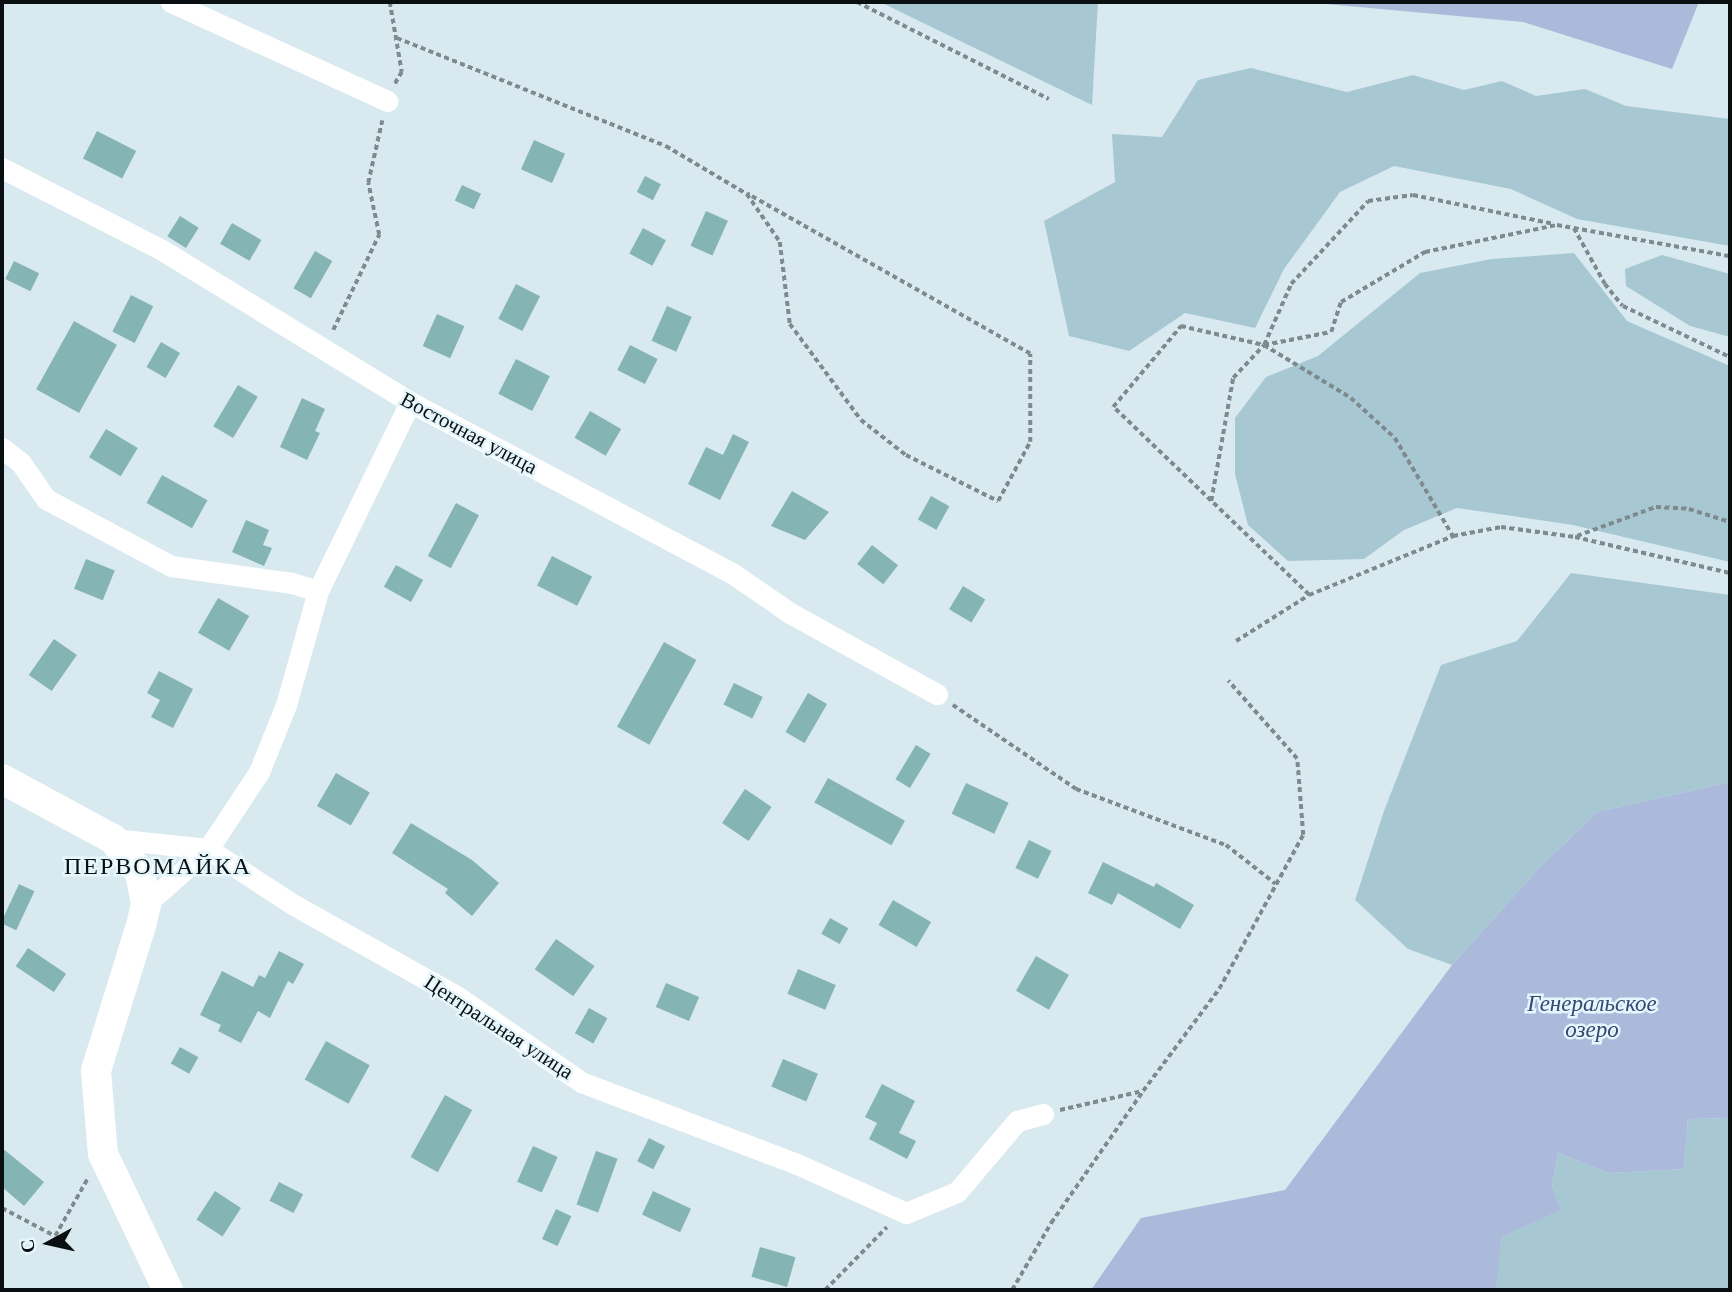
<!DOCTYPE html>
<html>
<head>
<meta charset="utf-8">
<style>
  body { margin:0 }
  #map { position:relative; width:1732px; height:1292px; overflow:hidden; background:#d8e9ef; font-family:Georgia,serif }
  div>[style] { position:absolute }
  .green>* { inset:0; background:#a7c8d3 }
  .water>* { inset:0; background:#abbadb }
  .building>* { inset:0; background:#85b4b5; transform-origin:0 0 }
  .path>* { height:3.5px; margin-top:-1.75px; transform-origin:0; background:repeating-linear-gradient(90deg,#7e8a8e 0 5px,transparent 0 8.5px) }
  .street>* { height:21px; margin:-10.5px; padding:0 10.5px; transform-origin:10.5px; border-radius:10.5px; background:#fff }
  .secondary>* { height:30px; margin:-15px; padding:0 15px; transform-origin:15px; border-radius:15px; background:#fff }
  span { translate:-50% -50%; white-space:nowrap; text-align:center; line-height:1.15; -webkit-text-stroke:5px #e5f6fc; paint-order:stroke }
  .street-label { font-size:21px; color:#0a1012 }
  .water-label { font-size:23px; color:#344874; font-style:italic }
  .quarter-label { font-size:24px; color:#0a1012; letter-spacing:2px }
  .frame { position:absolute; inset:0; border:4px solid #0a1012; pointer-events:none }
  .north { position:absolute; left:14px; top:1208px; width:70px; height:70px; -webkit-text-stroke:5px #e5f6fc; paint-order:stroke; rotate:262deg; font-size:19px; font-weight:700; line-height:28px; text-align:center; color:#0a1012 }
  .north::after { content:''; display:block; margin:auto; width:24px; height:32px; background:#0a1012; clip-path:polygon(50% 0,100% 100%,50% 72%,0 100%) }
</style>
</head>
<body>
<div id="map">
  <div class="green">
    <i style="clip-path:polygon(880px 2px,1098px 2px,1092px 105px)"></i>
    <i style="clip-path:polygon(1251px 68px,1347px 92px,1413px 75px,1464px 90px,1502px 81px,1536px 96px,1585px 89px,1626px 106px,1730px 119px,1730px 246px,1577px 219px,1511px 189px,1394px 166px,1340px 192px,1284px 269px,1255px 328px,1185px 313px,1129px 351px,1069px 336px,1044px 221px,1115px 182px,1112px 134px,1162px 137px,1198px 80px)"></i>
    <i style="clip-path:polygon(1574px 253px,1627px 321px,1730px 366px,1730px 562px,1573px 525px,1457px 508px,1404px 530px,1364px 559px,1288px 561px,1248px 525px,1235px 474px,1235px 418px,1266px 377px,1318px 356px,1420px 273px,1492px 259px)"></i>
    <i style="clip-path:polygon(1662px 255px,1730px 274px,1730px 337px,1690px 326px,1626px 286px,1625px 269px)"></i>
    <i style="clip-path:polygon(1571px 573px,1730px 595px,1730px 782px,1597px 812px,1538px 869px,1452px 965px,1408px 949px,1355px 900px,1384px 811px,1441px 665px,1517px 641px)"></i>
    <i style="clip-path:polygon(1730px 1118px,1730px 1290px,1496px 1290px,1500px 1237px,1559px 1210px,1552px 1186px,1558px 1153px,1609px 1173px,1684px 1169px,1688px 1119px)"></i>
  </div>
  <div class="water">
    <i style="clip-path:polygon(1304px 2px,1699px 2px,1672px 69px,1523px 22px)"></i>
    <i style="clip-path:polygon(1730px 782px,1730px 1118px,1688px 1119px,1684px 1169px,1609px 1173px,1558px 1153px,1552px 1186px,1560px 1210px,1501px 1237px,1496px 1290px,1091px 1290px,1141px 1218px,1285px 1190px,1452px 965px,1538px 869px,1597px 812px)"></i>
  </div>
  <div class="building">
    <i style="left:97px;top:131px;width:44px;height:31px;rotate:27deg"></i>
    <i style="left:534px;top:140px;width:34px;height:32px;rotate:24deg"></i>
    <i style="left:645px;top:176px;width:18px;height:18px;rotate:27deg"></i>
    <i style="left:462px;top:185px;width:21px;height:17px;rotate:25deg"></i>
    <i style="left:706px;top:211px;width:24px;height:38px;rotate:24deg"></i>
    <i style="left:180px;top:216px;width:22px;height:24px;rotate:32deg"></i>
    <i style="left:232px;top:223px;width:34px;height:24px;rotate:30deg"></i>
    <i style="left:643px;top:228px;width:26px;height:29px;rotate:28deg"></i>
    <i style="left:315px;top:251px;width:20px;height:43px;rotate:30deg"></i>
    <i style="left:14px;top:261px;width:28px;height:20px;rotate:26deg"></i>
    <i style="left:516px;top:284px;width:27px;height:39px;rotate:27deg"></i>
    <i style="left:131px;top:295px;width:25px;height:41px;rotate:27deg"></i>
    <i style="left:667px;top:306px;width:27px;height:38px;rotate:24deg"></i>
    <i style="left:437px;top:314px;width:30px;height:35px;rotate:24deg"></i>
    <i style="left:74px;top:321px;width:49px;height:78px;rotate:29deg"></i>
    <i style="left:161px;top:342px;width:22px;height:29px;rotate:30deg"></i>
    <i style="left:630px;top:345px;width:31px;height:28px;rotate:27deg"></i>
    <i style="left:516px;top:359px;width:38px;height:39px;rotate:27deg"></i>
    <i style="left:238px;top:385px;width:23px;height:48px;rotate:31deg"></i>
    <i style="clip-path:polygon(302px 398px,325px 409px,315px 431px,320px 433px,307px 460px,280px 447px)"></i>
    <i style="left:590px;top:411px;width:36px;height:31px;rotate:30deg"></i>
    <i style="left:106px;top:429px;width:37px;height:33px;rotate:31deg"></i>
    <i style="clip-path:polygon(733px 434px,749px 442px,720px 500px,688px 484px,706px 447px,723px 455px)"></i>
    <i style="left:162px;top:475px;width:52px;height:32px;rotate:29deg"></i>
    <i style="clip-path:polygon(792px 491px,829px 512px,805px 540px,771px 526px)"></i>
    <i style="left:931px;top:496px;width:21px;height:27px;rotate:29deg"></i>
    <i style="left:456px;top:503px;width:26px;height:60px;rotate:28deg"></i>
    <i style="clip-path:polygon(246px 520px,269px 530px,263px 545px,272px 548px,264px 566px,232px 552px)"></i>
    <i style="left:872px;top:545px;width:33px;height:24px;rotate:38deg"></i>
    <i style="left:552px;top:556px;width:45px;height:33px;rotate:27deg"></i>
    <i style="left:86px;top:559px;width:31px;height:32px;rotate:22deg"></i>
    <i style="left:396px;top:565px;width:31px;height:25px;rotate:29deg"></i>
    <i style="left:963px;top:586px;width:26px;height:27px;rotate:31deg"></i>
    <i style="left:218px;top:598px;width:36px;height:40px;rotate:30deg"></i>
    <i style="left:54px;top:639px;width:28px;height:44px;rotate:35deg"></i>
    <i style="left:664px;top:642px;width:37px;height:97px;rotate:29deg"></i>
    <i style="clip-path:polygon(159px 671px,193px 689px,173px 728px,151px 717px,160px 700px,147px 693px)"></i>
    <i style="left:734px;top:683px;width:32px;height:24px;rotate:26deg"></i>
    <i style="left:808px;top:693px;width:22px;height:45px;rotate:30deg"></i>
    <i style="left:916px;top:745px;width:17px;height:40px;rotate:31deg"></i>
    <i style="left:336px;top:773px;width:39px;height:38px;rotate:30deg"></i>
    <i style="left:828px;top:778px;width:88px;height:28px;rotate:29deg"></i>
    <i style="left:966px;top:783px;width:47px;height:34px;rotate:25deg"></i>
    <i style="left:745px;top:789px;width:32px;height:41px;rotate:34deg"></i>
    <i style="clip-path:polygon(411px 823px,472px 860px,499px 883px,472px 916px,445px 893px,448px 889px,392px 853px)"></i>
    <i style="left:1029px;top:840px;width:25px;height:31px;rotate:26deg"></i>
    <i style="clip-path:polygon(1103px 862px,1154px 887px,1156px 883px,1194px 905px,1180px 929px,1118px 893px,1112px 905px,1088px 893px)"></i>
    <i style="left:19px;top:884px;width:17px;height:43px;rotate:25deg"></i>
    <i style="left:893px;top:900px;width:44px;height:29px;rotate:30deg"></i>
    <i style="left:830px;top:918px;width:21px;height:18px;rotate:29deg"></i>
    <i style="left:556px;top:939px;width:47px;height:37px;rotate:35deg"></i>
    <i style="left:28px;top:948px;width:46px;height:22px;rotate:34deg"></i>
    <i style="clip-path:polygon(279px 951px,304px 964px,293px 984px,288px 981px,270px 1018px,258px 1011px,241px 1043px,218px 1031px,221px 1025px,200px 1015px,222px 971px,253px 987px,259px 975px,265px 978px)"></i>
    <i style="left:1036px;top:956px;width:38px;height:40px;rotate:30deg"></i>
    <i style="left:798px;top:969px;width:41px;height:27px;rotate:23deg"></i>
    <i style="left:666px;top:983px;width:36px;height:26px;rotate:23deg"></i>
    <i style="left:589px;top:1008px;width:21px;height:29px;rotate:29deg"></i>
    <i style="left:326px;top:1041px;width:50px;height:44px;rotate:29deg"></i>
    <i style="left:180px;top:1047px;width:21px;height:19px;rotate:29deg"></i>
    <i style="left:783px;top:1059px;width:38px;height:30px;rotate:23deg"></i>
    <i style="clip-path:polygon(882px 1084px,915px 1101px,899px 1133px,916px 1141px,907px 1159px,869px 1139px,877px 1123px,865px 1117px)"></i>
    <i style="left:445px;top:1095px;width:31px;height:71px;rotate:29deg"></i>
    <i style="left:649px;top:1138px;width:18px;height:26px;rotate:27deg"></i>
    <i style="left:533px;top:1146px;width:27px;height:39px;rotate:24deg"></i>
    <i style="clip-path:polygon(2px 1148px,44px 1182px,24px 1206px,2px 1187px)"></i>
    <i style="left:596px;top:1151px;width:23px;height:57px;rotate:20deg"></i>
    <i style="left:279px;top:1182px;width:27px;height:21px;rotate:27deg"></i>
    <i style="left:215px;top:1191px;width:31px;height:34px;rotate:33deg"></i>
    <i style="left:653px;top:1191px;width:42px;height:26px;rotate:25deg"></i>
    <i style="left:556px;top:1209px;width:17px;height:33px;rotate:25deg"></i>
    <i style="left:760px;top:1247px;width:37px;height:31px;rotate:16deg"></i>
  </div>
  <div class="path">
    <i style="left:390px;top:2px;width:71px;rotate:80.3deg"></i>
    <i style="left:402px;top:72px;width:14px;rotate:120deg"></i>
    <i style="left:857px;top:2px;width:215px;rotate:26.8deg"></i>
    <i style="left:397px;top:38px;width:290px;rotate:21.9deg"></i>
    <i style="left:666px;top:146px;width:94px;rotate:30.7deg"></i>
    <i style="left:747px;top:194px;width:58px;rotate:55.5deg"></i>
    <i style="left:780px;top:242px;width:83px;rotate:83deg"></i>
    <i style="left:790px;top:324px;width:119px;rotate:53.5deg"></i>
    <i style="left:861px;top:420px;width:57px;rotate:37.9deg"></i>
    <i style="left:906px;top:455px;width:103px;rotate:26.6deg"></i>
    <i style="left:998px;top:501px;width:67px;rotate:-61.5deg"></i>
    <i style="left:1030px;top:442px;width:88px;rotate:-90deg"></i>
    <i style="left:1030px;top:354px;width:325px;rotate:-150.5deg"></i>
    <i style="left:1574px;top:228px;width:64px;rotate:61deg"></i>
    <i style="left:1605px;top:284px;width:28px;rotate:51deg"></i>
    <i style="left:1623px;top:306px;width:119px;rotate:25.5deg"></i>
    <i style="left:333px;top:330px;width:106px;rotate:-64.2deg"></i>
    <i style="left:379px;top:235px;width:53px;rotate:-101.9deg"></i>
    <i style="left:368px;top:183px;width:64px;rotate:-77.3deg"></i>
    <i style="left:1264px;top:345px;width:67px;rotate:-66.1deg"></i>
    <i style="left:1291px;top:284px;width:113px;rotate:-47.1deg"></i>
    <i style="left:1368px;top:201px;width:45px;rotate:-7.6deg"></i>
    <i style="left:1413px;top:195px;width:144px;rotate:11.6deg"></i>
    <i style="left:1211px;top:501px;width:125px;rotate:-79.9deg"></i>
    <i style="left:1233px;top:378px;width:45px;rotate:-46.8deg"></i>
    <i style="left:1264px;top:345px;width:68px;rotate:-11deg"></i>
    <i style="left:1331px;top:332px;width:32px;rotate:-72deg"></i>
    <i style="left:1341px;top:302px;width:98px;rotate:-30.8deg"></i>
    <i style="left:1425px;top:252px;width:135px;rotate:-11.6deg"></i>
    <i style="left:1557px;top:225px;width:176px;rotate:10.2deg"></i>
    <i style="left:1577px;top:536px;width:84px;rotate:-20.2deg"></i>
    <i style="left:1656px;top:507px;width:33px;rotate:3deg"></i>
    <i style="left:1689px;top:509px;width:43px;rotate:17.6deg"></i>
    <i style="left:1309px;top:595px;width:272px;rotate:-136.2deg"></i>
    <i style="left:1113px;top:407px;width:106px;rotate:-50deg"></i>
    <i style="left:1181px;top:326px;width:85px;rotate:12.9deg"></i>
    <i style="left:1264px;top:345px;width:102px;rotate:31.3deg"></i>
    <i style="left:1351px;top:398px;width:59px;rotate:42.3deg"></i>
    <i style="left:1395px;top:438px;width:114px;rotate:59.4deg"></i>
    <i style="left:1236px;top:641px;width:86px;rotate:-32.2deg"></i>
    <i style="left:1309px;top:595px;width:156px;rotate:-22.3deg"></i>
    <i style="left:1453px;top:536px;width:49px;rotate:-10.6deg"></i>
    <i style="left:1501px;top:527px;width:75px;rotate:7.7deg"></i>
    <i style="left:1575px;top:537px;width:159px;rotate:13.1deg"></i>
    <i style="left:953px;top:705px;width:149px;rotate:34.3deg"></i>
    <i style="left:1076px;top:789px;width:160px;rotate:20.5deg"></i>
    <i style="left:1226px;top:845px;width:63px;rotate:38deg"></i>
    <i style="left:1060px;top:1110px;width:85px;rotate:-12.9deg"></i>
    <i style="left:1143px;top:1091px;width:127px;rotate:-53.3deg"></i>
    <i style="left:1219px;top:989px;width:175px;rotate:-61.4deg"></i>
    <i style="left:1303px;top:835px;width:76px;rotate:-94.5deg"></i>
    <i style="left:1297px;top:759px;width:104px;rotate:-131.5deg"></i>
    <i style="left:2px;top:1208px;width:60px;rotate:27.8deg"></i>
    <i style="left:55px;top:1236px;width:67px;rotate:-60.4deg"></i>
    <i style="left:825px;top:1290px;width:88px;rotate:-45.5deg"></i>
    <i style="left:1012px;top:1290px;width:78px;rotate:-59.8deg"></i>
    <i style="left:1051px;top:1223px;width:161px;rotate:-55.1deg"></i>
  </div>
  <div class="street">
    <i style="left:171px;top:2px;width:238px;rotate:24.6deg"></i>
    <i style="left:2px;top:168px;width:180px;rotate:27.1deg"></i>
    <i style="left:162px;top:250px;width:291px;rotate:31.5deg"></i>
    <i style="left:410px;top:402px;width:365px;rotate:28deg"></i>
    <i style="left:732px;top:573px;width:70px;rotate:34.6deg"></i>
    <i style="left:790px;top:613px;width:168px;rotate:28.9deg"></i>
    <i style="left:2px;top:448px;width:24px;rotate:38deg"></i>
    <i style="left:21px;top:463px;width:44px;rotate:55.2deg"></i>
    <i style="left:46px;top:499px;width:142px;rotate:28.2deg"></i>
    <i style="left:171px;top:566px;width:122px;rotate:8deg"></i>
    <i style="left:292px;top:583px;width:27px;rotate:17deg"></i>
    <i style="left:113px;top:839px;width:96px;rotate:6deg"></i>
    <i style="left:208px;top:849px;width:92px;rotate:-56.5deg"></i>
    <i style="left:259px;top:772px;width:72px;rotate:-68.1deg"></i>
    <i style="left:286px;top:705px;width:118px;rotate:-74.3deg"></i>
    <i style="left:318px;top:591px;width:210px;rotate:-64deg"></i>
    <i style="left:146px;top:904px;width:83px;rotate:-41.6deg"></i>
    <i style="left:208px;top:849px;width:103px;rotate:33.1deg"></i>
    <i style="left:294px;top:905px;width:188px;rotate:29.3deg"></i>
    <i style="left:458px;top:997px;width:150px;rotate:34.6deg"></i>
    <i style="left:581px;top:1082px;width:231px;rotate:20.8deg"></i>
    <i style="left:797px;top:1164px;width:120px;rotate:24.2deg"></i>
    <i style="left:906px;top:1213px;width:55px;rotate:-22.4deg"></i>
    <i style="left:957px;top:1192px;width:93px;rotate:-49.8deg"></i>
    <i style="left:1017px;top:1121px;width:27px;rotate:-15deg"></i>
  </div>
  <div class="secondary">
    <i style="left:2px;top:779px;width:126px;rotate:28.4deg"></i>
    <i style="left:113px;top:839px;width:43px;rotate:51.5deg"></i>
    <i style="left:140px;top:873px;width:32px;rotate:79deg"></i>
    <i style="left:146px;top:904px;width:18px;rotate:103deg"></i>
    <i style="left:142px;top:922px;width:156px;rotate:107.2deg"></i>
    <i style="left:96px;top:1071px;width:83px;rotate:85.2deg"></i>
    <i style="left:103px;top:1154px;width:151px;rotate:64.5deg"></i>
  </div>
  <div class="street-label">
    <span style="left:469px;top:433px;rotate:28deg">Восточная улица</span>
    <span style="left:499px;top:1027px;rotate:33deg">Центральная улица</span>
  </div>
  <div class="water-label">
    <span style="left:1592px;top:1017px">Генеральское<br>озеро</span>
  </div>
  <div class="quarter-label">
    <span style="left:158px;top:867px">ПЕРВОМАЙКА</span>
  </div>
  <div class="frame"></div>
  <div class="north">С</div>
</div>
</body>
</html>
